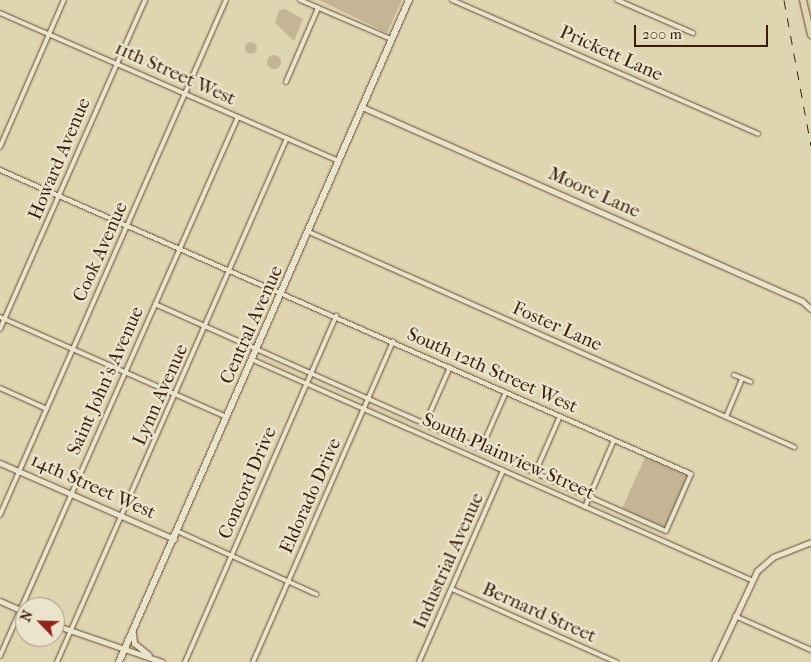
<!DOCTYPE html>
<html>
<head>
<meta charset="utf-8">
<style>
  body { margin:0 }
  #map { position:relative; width:811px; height:662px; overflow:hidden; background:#e0d5b1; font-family:"IM FELL French Canon",serif }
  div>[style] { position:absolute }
  .green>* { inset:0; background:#c4b694; transform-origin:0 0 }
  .round { border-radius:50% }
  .roads { filter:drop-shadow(0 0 1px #644b33) drop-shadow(0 0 1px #644b33) }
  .minor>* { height:4px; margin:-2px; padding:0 2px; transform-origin:2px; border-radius:2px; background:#ebe4cc }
  .tertiary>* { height:5px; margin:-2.5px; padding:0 2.5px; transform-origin:2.5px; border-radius:2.5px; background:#ebe4cc }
  .secondary>* { height:5.5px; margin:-2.75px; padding:0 2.75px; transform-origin:2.75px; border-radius:2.75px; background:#ebe4cc }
  .primary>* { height:6px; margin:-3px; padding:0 3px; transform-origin:3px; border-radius:3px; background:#e0d5b1 }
  .rail>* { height:1px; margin-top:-0.5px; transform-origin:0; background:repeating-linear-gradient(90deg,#3a1d09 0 9px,transparent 0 18px) }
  span { translate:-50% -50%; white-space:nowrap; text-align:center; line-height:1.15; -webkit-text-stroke:5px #ebe4cc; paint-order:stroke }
  .street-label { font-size:19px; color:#3a1d09 }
  .north { position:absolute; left:15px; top:597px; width:50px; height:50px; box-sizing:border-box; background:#ebe4cc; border:1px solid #a4947e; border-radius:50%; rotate:294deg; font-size:14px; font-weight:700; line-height:20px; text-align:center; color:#3a1d09 }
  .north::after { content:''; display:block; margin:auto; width:18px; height:22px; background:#8f2418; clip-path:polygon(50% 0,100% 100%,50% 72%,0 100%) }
  .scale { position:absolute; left:634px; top:25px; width:134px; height:22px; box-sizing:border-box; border:2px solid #3a1d09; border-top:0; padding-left:6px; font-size:15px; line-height:18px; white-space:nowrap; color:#3a1d09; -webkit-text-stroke:4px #ebe4cc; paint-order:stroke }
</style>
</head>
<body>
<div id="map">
  <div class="green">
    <i style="clip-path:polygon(319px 0,402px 0,387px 33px)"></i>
    <i style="clip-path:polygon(285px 9px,303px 19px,294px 41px,275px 23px,279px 10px)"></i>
    <i class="round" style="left:245px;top:42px;width:12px;height:12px"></i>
    <i class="round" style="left:267px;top:55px;width:14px;height:14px"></i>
    <i style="left:645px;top:457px;width:47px;height:56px;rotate:24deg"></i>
  </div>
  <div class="roads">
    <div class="minor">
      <i style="left:300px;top:0;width:99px;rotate:23.2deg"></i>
      <i style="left:452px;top:0;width:334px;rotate:23.6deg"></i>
      <i style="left:617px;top:0;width:83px;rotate:23.5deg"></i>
      <i style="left:0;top:13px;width:370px;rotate:23.6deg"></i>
      <i style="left:286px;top:82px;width:81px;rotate:-66.6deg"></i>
      <i style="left:0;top:147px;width:160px;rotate:-66.5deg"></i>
      <i style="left:0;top:170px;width:755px;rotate:23.75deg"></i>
      <i style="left:691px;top:474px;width:62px;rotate:113.7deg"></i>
      <i style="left:666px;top:531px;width:559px;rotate:-156.05deg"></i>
      <i style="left:309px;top:232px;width:531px;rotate:23.91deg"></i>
      <i style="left:0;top:317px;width:248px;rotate:23.8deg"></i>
      <i style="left:0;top:329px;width:360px;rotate:-66.2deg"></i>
      <i style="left:253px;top:360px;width:544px;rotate:23.83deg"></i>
      <i style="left:734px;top:375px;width:18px;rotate:22deg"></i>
      <i style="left:0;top:388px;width:51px;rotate:24.1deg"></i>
      <i style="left:726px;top:417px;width:41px;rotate:-67.2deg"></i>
      <i style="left:425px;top:424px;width:62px;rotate:-66.3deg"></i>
      <i style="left:481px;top:449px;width:62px;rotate:-66.3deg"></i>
      <i style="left:535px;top:473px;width:62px;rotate:-66.3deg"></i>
      <i style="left:585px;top:507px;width:73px;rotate:-66.6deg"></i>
      <i style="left:0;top:515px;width:562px;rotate:-66.31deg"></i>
      <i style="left:177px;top:531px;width:153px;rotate:24.4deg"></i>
      <i style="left:452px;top:589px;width:180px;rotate:24deg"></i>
      <i style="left:735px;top:616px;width:83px;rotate:24.1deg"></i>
      <i style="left:0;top:656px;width:589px;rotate:-66.18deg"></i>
      <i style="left:57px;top:662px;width:572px;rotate:-66.3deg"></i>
      <i style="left:185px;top:662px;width:378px;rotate:-66.4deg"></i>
      <i style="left:253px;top:662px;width:350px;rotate:-66.4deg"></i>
      <i style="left:419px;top:662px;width:209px;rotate:-66.3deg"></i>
    </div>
    <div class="tertiary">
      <i style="left:362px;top:107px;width:481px;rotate:23.8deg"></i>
      <i style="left:802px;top:301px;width:12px;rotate:42deg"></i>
      <i style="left:0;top:463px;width:190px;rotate:23.6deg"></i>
      <i style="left:0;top:601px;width:27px;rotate:24deg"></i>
      <i style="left:55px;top:625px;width:113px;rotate:19.1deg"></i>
      <i style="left:133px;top:633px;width:10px;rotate:84deg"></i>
      <i style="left:134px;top:643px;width:19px;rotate:39deg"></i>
      <i style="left:714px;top:662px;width:101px;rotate:-64.7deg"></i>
      <i style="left:757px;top:571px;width:21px;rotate:-41deg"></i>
      <i style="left:773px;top:557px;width:41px;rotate:-21.5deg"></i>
    </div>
    <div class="secondary">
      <i style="left:119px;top:662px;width:723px;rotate:-66.34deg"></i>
    </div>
    <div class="primary">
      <i style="left:803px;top:0;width:36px;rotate:77deg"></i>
    </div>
  </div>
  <div class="rail">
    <i style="left:784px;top:0;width:148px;rotate:79.5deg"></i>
  </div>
  <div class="street-label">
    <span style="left:611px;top:54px;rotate:24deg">Prickett Lane</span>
    <span style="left:175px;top:74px;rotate:24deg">11th Street West</span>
    <span style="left:60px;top:159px;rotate:-67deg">Howard Avenue</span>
    <span style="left:594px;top:193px;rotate:24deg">Moore Lane</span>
    <span style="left:101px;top:252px;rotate:-66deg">Cook Avenue</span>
    <span style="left:252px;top:325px;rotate:-66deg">Central Avenue</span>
    <span style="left:557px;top:327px;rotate:24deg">Foster Lane</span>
    <span style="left:492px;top:371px;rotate:24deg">South 12th Street West</span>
    <span style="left:106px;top:381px;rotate:-66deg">Saint John's Avenue</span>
    <span style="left:161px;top:395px;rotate:-66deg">Lynn Avenue</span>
    <span style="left:508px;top:457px;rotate:24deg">South Plainview Street</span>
    <span style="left:248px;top:483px;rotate:-67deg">Concord Drive</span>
    <span style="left:93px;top:487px;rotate:24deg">14th Street West</span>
    <span style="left:311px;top:496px;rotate:-66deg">Eldorado Drive</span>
    <span style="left:449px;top:561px;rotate:-66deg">Industrial Avenue</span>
    <span style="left:539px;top:613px;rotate:24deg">Bernard Street</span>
  </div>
  <div class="north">N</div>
  <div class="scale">200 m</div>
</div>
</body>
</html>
